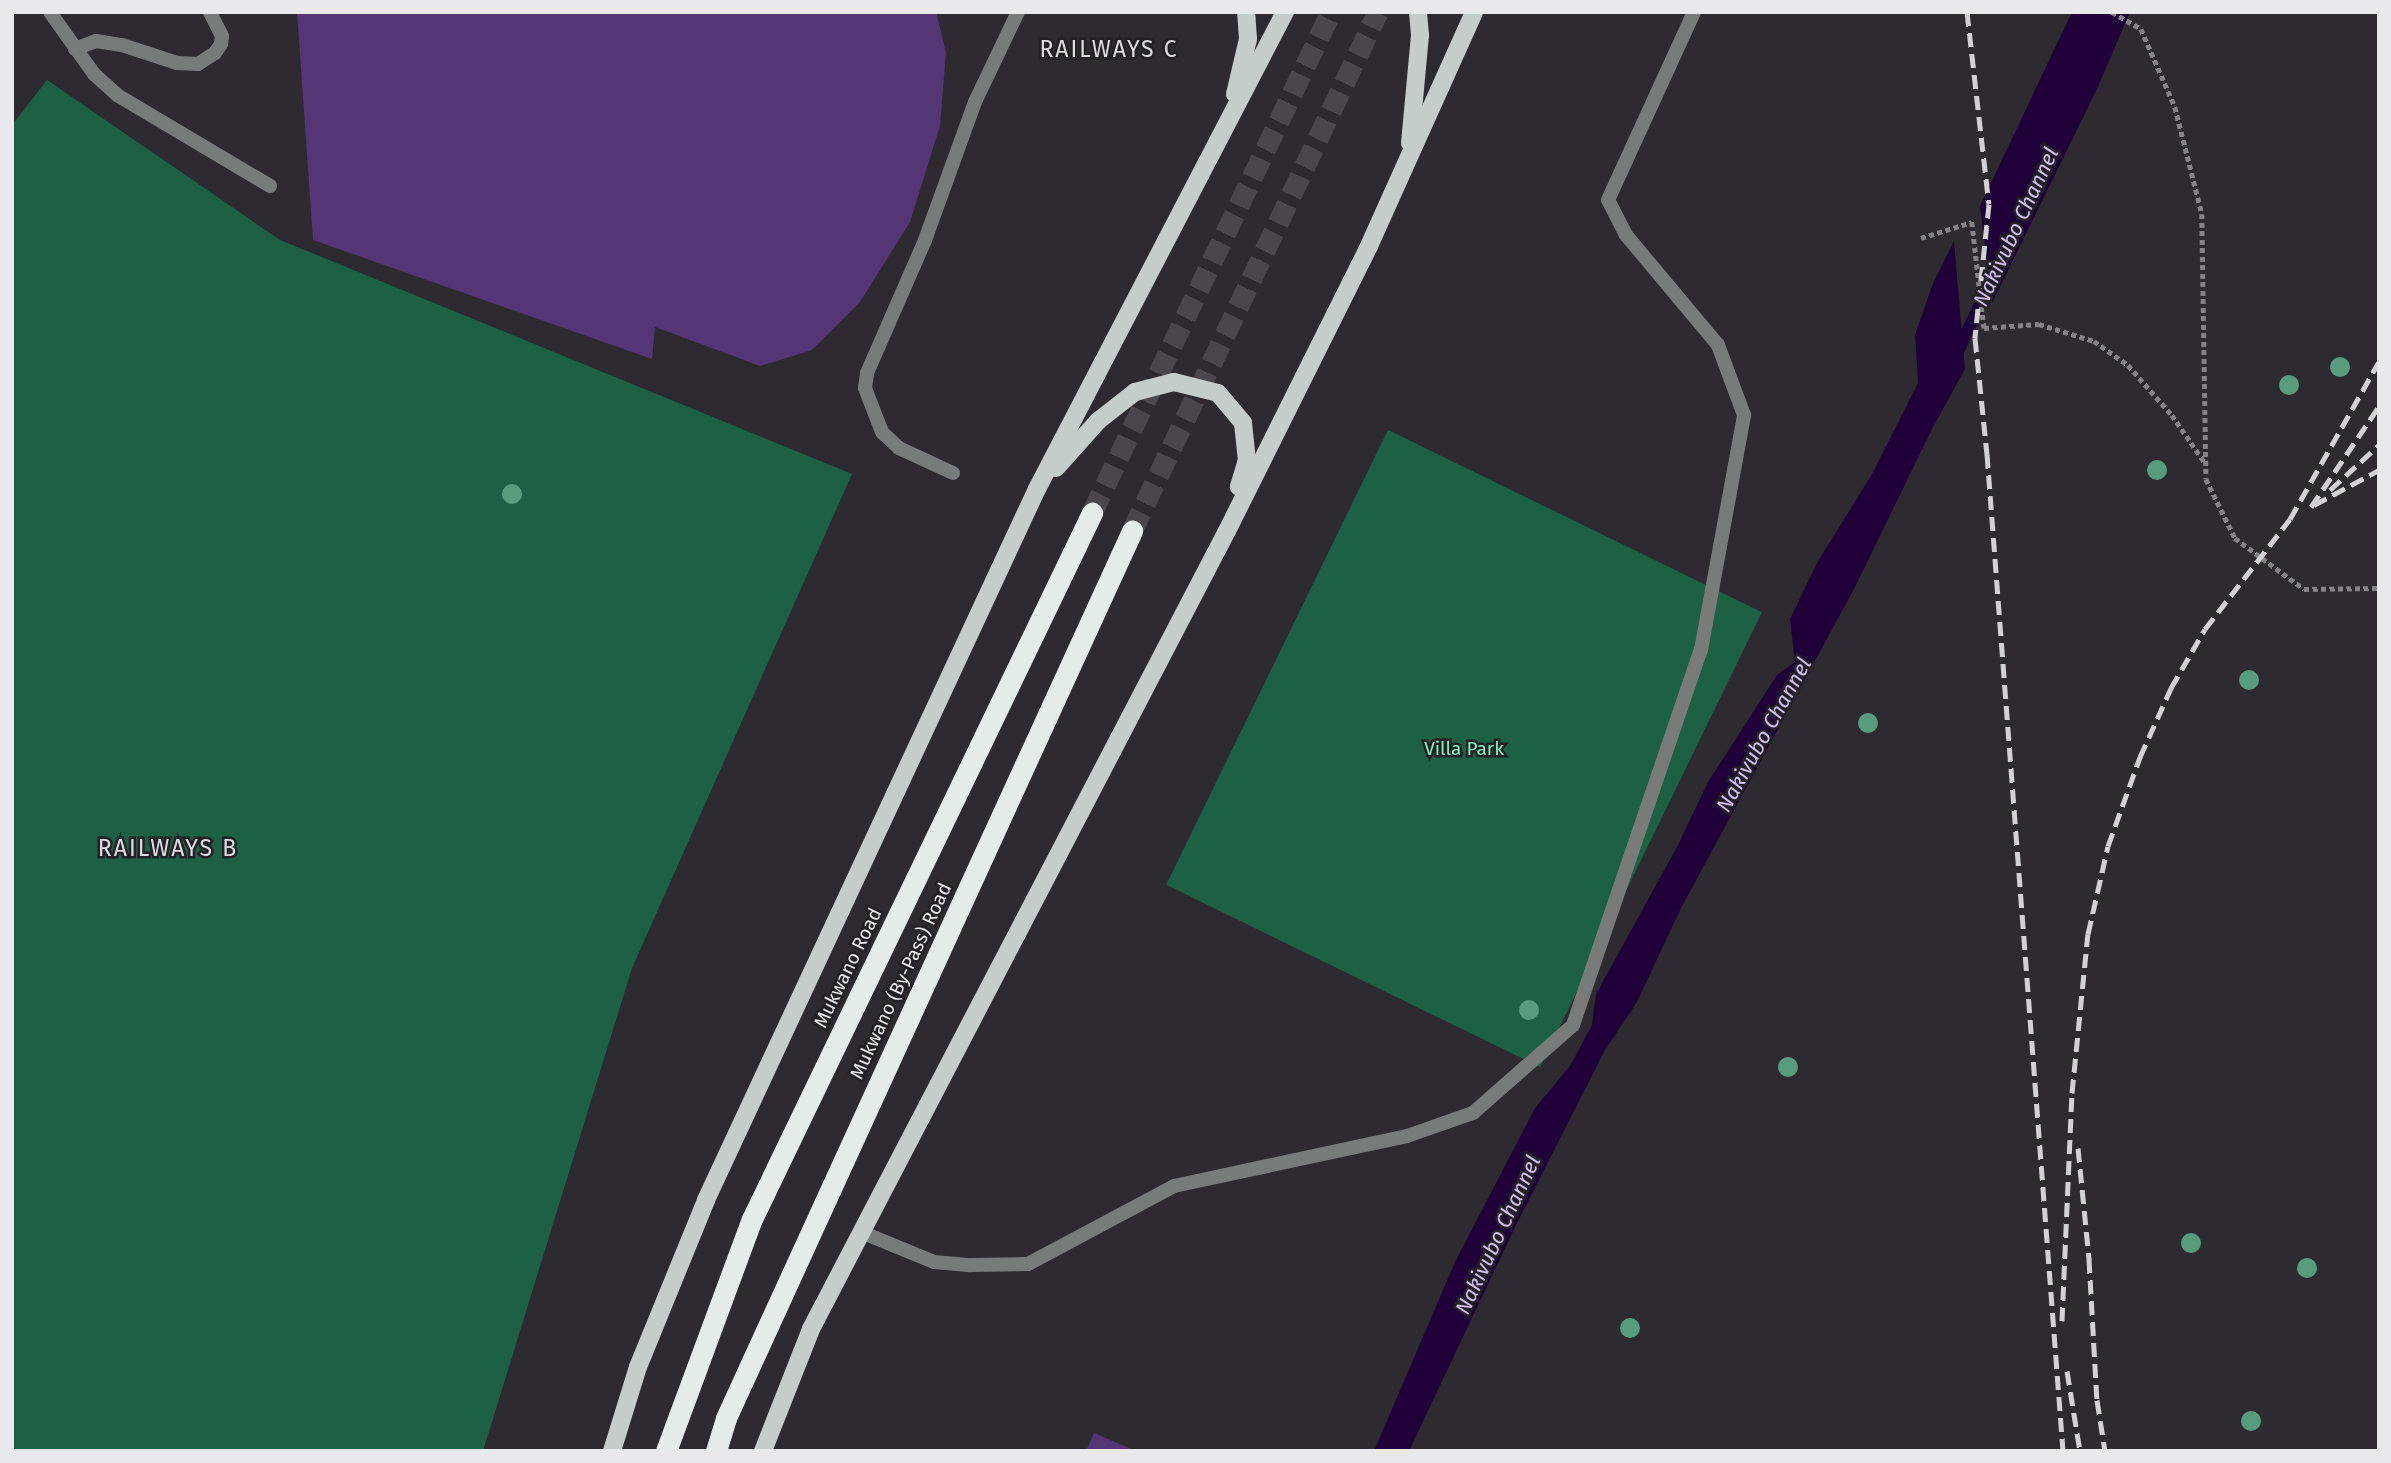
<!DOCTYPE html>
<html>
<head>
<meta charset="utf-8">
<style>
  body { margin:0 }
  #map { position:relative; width:2391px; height:1463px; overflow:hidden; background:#2d2b2f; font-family:"Fira Sans",sans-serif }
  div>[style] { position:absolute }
  .green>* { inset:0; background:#1c6146; transform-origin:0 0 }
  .water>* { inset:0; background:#1f0039 }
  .stream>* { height:12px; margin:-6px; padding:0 6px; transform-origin:6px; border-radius:6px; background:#1f0039 }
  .building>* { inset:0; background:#543575 }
  .highway-tunnel>* { height:21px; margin-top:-10.5px; transform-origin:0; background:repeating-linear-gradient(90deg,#49474b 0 21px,transparent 0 31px) }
  .path>* { height:4.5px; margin-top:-2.25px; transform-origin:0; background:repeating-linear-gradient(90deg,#848386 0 5px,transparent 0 8.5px) }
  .lane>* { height:14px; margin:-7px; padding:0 7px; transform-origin:7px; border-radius:7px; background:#797b7a }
  .primary>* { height:18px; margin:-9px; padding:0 9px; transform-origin:9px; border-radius:9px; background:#c6ccc9 }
  .highway>* { height:21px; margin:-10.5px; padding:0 10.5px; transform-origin:10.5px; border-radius:10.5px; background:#e5ebe8 }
  .rail>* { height:5px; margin-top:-2.5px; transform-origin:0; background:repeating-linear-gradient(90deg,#d2d1d4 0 14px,transparent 0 21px) }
  .trees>* { width:20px; height:20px; margin:-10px; border-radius:50%; background:#579c7f }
  span { translate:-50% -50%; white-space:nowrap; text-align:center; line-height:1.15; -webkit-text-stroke:5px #232125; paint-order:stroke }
  .park-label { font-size:19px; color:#7af8c1 }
  .street-label { font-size:19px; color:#e9e8eb }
  .water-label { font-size:21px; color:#d5bdf6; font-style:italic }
  .quarter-label { font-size:23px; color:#dedce2; letter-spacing:2px }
  .frame { position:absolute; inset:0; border:14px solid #e9e8eb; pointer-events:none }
</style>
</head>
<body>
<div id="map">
  <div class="green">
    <i style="clip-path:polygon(47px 80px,280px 240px,852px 474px,632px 968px,483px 1451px,12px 1451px,12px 125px)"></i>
    <i style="left:1388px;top:430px;width:416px;height:506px;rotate:26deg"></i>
  </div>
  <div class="water">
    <i style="clip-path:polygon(2072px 12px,2130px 12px,2097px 89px,1992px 303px,1980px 206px)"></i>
    <i style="clip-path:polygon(1954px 241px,1965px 369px,1932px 429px,1855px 587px,1680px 910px,1637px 1002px,1605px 1050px,1516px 1225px,1409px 1451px,1374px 1451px,1455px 1262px,1535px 1108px,1570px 1066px,1592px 1025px,1596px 994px,1677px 847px,1708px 782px,1777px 675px,1795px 662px,1790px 619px,1817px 563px,1872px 474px,1918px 383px,1915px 335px,1933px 283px)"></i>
  </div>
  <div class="stream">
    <i style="left:1957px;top:354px;width:84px;rotate:-65.3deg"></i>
  </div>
  <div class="building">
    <i style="clip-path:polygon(297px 12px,936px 12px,946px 52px,940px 126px,910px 222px,860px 302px,812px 350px,760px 366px,655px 327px,652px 359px,313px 240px)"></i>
    <i style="clip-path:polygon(1094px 1433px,1136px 1451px,1086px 1451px)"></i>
  </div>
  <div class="highway-tunnel">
    <i style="left:1092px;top:513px;width:555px;rotate:-64.5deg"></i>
    <i style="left:1132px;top:531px;width:574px;rotate:-64.64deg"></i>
  </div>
  <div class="path">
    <i style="left:2112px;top:12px;width:34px;rotate:30deg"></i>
    <i style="left:2141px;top:29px;width:85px;rotate:66.4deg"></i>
    <i style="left:2175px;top:107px;width:110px;rotate:75.8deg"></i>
    <i style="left:2202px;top:214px;width:265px;rotate:89.1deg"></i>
    <i style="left:2206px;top:479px;width:66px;rotate:63.8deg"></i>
    <i style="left:2235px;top:538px;width:86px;rotate:36.5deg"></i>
    <i style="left:2304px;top:589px;width:75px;rotate:-0.8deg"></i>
    <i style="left:1921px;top:238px;width:53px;rotate:-17.4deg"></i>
    <i style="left:1972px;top:222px;width:107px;rotate:83.5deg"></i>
    <i style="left:1984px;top:328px;width:55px;rotate:-4.2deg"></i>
    <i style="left:2039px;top:324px;width:58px;rotate:17.2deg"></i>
    <i style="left:2094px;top:341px;width:42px;rotate:35.2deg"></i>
    <i style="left:2128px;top:365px;width:67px;rotate:48.7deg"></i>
    <i style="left:2172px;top:415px;width:58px;rotate:55.5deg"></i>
  </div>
  <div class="lane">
    <i style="left:50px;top:12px;width:76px;rotate:54.6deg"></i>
    <i style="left:94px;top:74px;width:31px;rotate:42deg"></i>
    <i style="left:117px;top:95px;width:178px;rotate:30.7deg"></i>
    <i style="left:75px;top:49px;width:22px;rotate:-21deg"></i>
    <i style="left:96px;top:41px;width:26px;rotate:9deg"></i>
    <i style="left:122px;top:45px;width:58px;rotate:18.1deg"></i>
    <i style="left:177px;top:63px;width:21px;rotate:3deg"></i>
    <i style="left:198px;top:64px;width:20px;rotate:-33deg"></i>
    <i style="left:215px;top:53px;width:11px;rotate:-56deg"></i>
    <i style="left:221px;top:44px;width:8px;rotate:-83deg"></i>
    <i style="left:222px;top:36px;width:27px;rotate:-117deg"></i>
    <i style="left:953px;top:473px;width:60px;rotate:-155.2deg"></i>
    <i style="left:899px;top:448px;width:23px;rotate:-137deg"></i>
    <i style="left:882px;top:432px;width:47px;rotate:-111.1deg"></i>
    <i style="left:865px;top:388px;width:15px;rotate:-82deg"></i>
    <i style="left:867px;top:373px;width:145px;rotate:-66.4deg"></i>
    <i style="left:925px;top:240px;width:147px;rotate:-70.1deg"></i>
    <i style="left:975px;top:102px;width:100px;rotate:-64.5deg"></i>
    <i style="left:861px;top:1232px;width:79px;rotate:22.3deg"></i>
    <i style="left:934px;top:1262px;width:37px;rotate:5deg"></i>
    <i style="left:971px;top:1265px;width:57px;rotate:-1deg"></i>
    <i style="left:1028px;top:1264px;width:166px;rotate:-28.1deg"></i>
    <i style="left:1174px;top:1186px;width:238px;rotate:-12.1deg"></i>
    <i style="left:1407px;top:1136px;width:70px;rotate:-19.2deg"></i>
    <i style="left:1473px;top:1113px;width:133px;rotate:-41.3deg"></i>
    <i style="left:1573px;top:1025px;width:396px;rotate:-71.2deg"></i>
    <i style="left:1701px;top:650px;width:239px;rotate:-79.6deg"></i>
    <i style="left:1744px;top:415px;width:75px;rotate:-110.4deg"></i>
    <i style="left:1718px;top:345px;width:143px;rotate:-129.9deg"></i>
    <i style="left:1626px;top:235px;width:39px;rotate:-117deg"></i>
    <i style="left:1608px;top:200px;width:207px;rotate:-65.4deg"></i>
  </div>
  <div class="primary">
    <i style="left:1235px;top:94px;width:57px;rotate:-76.7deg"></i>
    <i style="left:1248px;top:39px;width:27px;rotate:-94deg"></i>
    <i style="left:1410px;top:143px;width:108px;rotate:-84.7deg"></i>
    <i style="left:1420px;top:35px;width:23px;rotate:-95deg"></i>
    <i style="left:1056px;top:468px;width:63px;rotate:-48.2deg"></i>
    <i style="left:1098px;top:421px;width:47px;rotate:-38.1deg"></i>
    <i style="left:1135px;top:392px;width:40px;rotate:-14.4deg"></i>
    <i style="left:1174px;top:382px;width:45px;rotate:14deg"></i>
    <i style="left:1218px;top:393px;width:39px;rotate:50deg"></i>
    <i style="left:1243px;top:423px;width:37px;rotate:84deg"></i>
    <i style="left:1247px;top:460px;width:28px;rotate:107deg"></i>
    <i style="left:612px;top:1451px;width:88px;rotate:-72.8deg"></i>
    <i style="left:638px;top:1367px;width:180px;rotate:-67.8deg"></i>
    <i style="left:706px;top:1200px;width:784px;rotate:-65.04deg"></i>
    <i style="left:1037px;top:489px;width:538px;rotate:-62.53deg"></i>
    <i style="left:763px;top:1451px;width:131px;rotate:-68.5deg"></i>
    <i style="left:811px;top:1329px;width:900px;rotate:-62.47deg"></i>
    <i style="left:1227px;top:531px;width:318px;rotate:-63.5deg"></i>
    <i style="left:1369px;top:246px;width:256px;rotate:-65.8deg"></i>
  </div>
  <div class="highway">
    <i style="left:666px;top:1451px;width:247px;rotate:-69.7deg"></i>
    <i style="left:752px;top:1219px;width:784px;rotate:-64.29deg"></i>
    <i style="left:716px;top:1451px;width:34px;rotate:-73deg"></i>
    <i style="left:726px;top:1418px;width:976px;rotate:-65.41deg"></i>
  </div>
  <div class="rail">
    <i style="left:1967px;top:12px;width:193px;rotate:83.5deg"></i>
    <i style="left:1989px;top:204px;width:135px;rotate:96deg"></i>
    <i style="left:1975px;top:338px;width:117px;rotate:84.1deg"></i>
    <i style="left:1987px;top:454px;width:1000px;rotate:85.64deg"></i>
    <i style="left:2330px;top:490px;width:67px;rotate:-42.6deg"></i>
    <i style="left:2314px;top:505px;width:74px;rotate:-28.3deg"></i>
    <i style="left:2311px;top:507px;width:122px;rotate:-56deg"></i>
    <i style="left:2078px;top:1148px;width:112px;rotate:84.3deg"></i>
    <i style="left:2089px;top:1259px;width:141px;rotate:86.8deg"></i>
    <i style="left:2097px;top:1400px;width:52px;rotate:81.1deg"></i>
    <i style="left:2062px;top:1321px;width:228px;rotate:-87.5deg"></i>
    <i style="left:2072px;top:1093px;width:160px;rotate:-84.3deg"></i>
    <i style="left:2088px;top:934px;width:90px;rotate:-77.2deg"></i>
    <i style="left:2108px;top:846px;width:95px;rotate:-70.2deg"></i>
    <i style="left:2140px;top:757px;width:76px;rotate:-65.8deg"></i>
    <i style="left:2171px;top:688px;width:68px;rotate:-60deg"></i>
    <i style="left:2205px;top:629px;width:139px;rotate:-52.3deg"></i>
    <i style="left:2290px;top:519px;width:180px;rotate:-60.5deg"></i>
    <i style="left:2067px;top:1371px;width:81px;rotate:80.8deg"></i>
  </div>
  <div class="trees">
    <i style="left:2340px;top:367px"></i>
    <i style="left:2289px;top:385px"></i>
    <i style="left:2157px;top:470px"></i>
    <i style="left:512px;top:494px"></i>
    <i style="left:2249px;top:680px"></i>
    <i style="left:1868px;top:723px"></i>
    <i style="left:1529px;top:1010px"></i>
    <i style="left:1788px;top:1067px"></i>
    <i style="left:2191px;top:1243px"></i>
    <i style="left:2307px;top:1268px"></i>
    <i style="left:1630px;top:1328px"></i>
    <i style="left:2251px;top:1421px"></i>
  </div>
  <div class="park-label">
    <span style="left:1464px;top:749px">Villa Park</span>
  </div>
  <div class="street-label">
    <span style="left:848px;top:968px;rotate:-64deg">Mukwano Road</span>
    <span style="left:901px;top:981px;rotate:-65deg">Mukwano (By-Pass) Road</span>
  </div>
  <div class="water-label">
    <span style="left:2016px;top:227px;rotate:-65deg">Nakivubo Channel</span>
    <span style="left:1764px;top:735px;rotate:-61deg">Nakivubo Channel</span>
    <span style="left:1498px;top:1235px;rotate:-65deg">Nakivubo Channel</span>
  </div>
  <div class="quarter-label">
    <span style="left:1109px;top:49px">RAILWAYS C</span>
    <span style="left:168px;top:848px">RAILWAYS B</span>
  </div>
  <div class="frame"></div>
</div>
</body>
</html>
